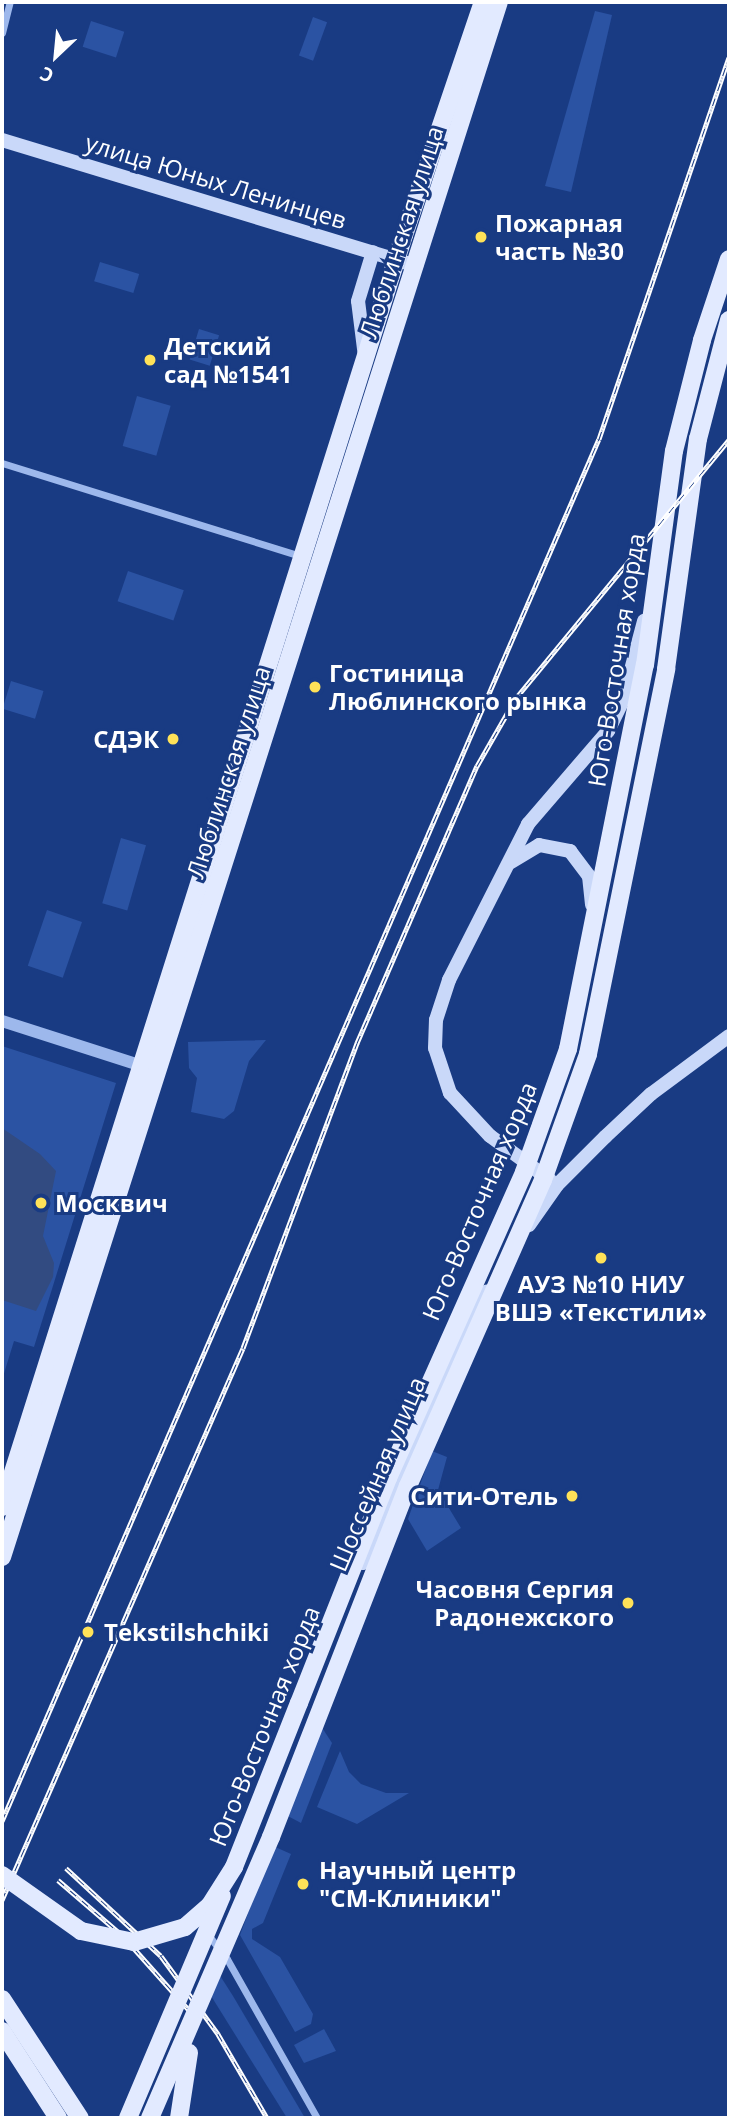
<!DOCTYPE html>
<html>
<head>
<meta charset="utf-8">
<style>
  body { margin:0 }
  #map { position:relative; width:731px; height:2120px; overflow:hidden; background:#193b83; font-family:"Open Sans",sans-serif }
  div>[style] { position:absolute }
  .green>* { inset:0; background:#2b53a3; transform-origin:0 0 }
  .water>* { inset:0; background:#324b81 }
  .minor>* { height:7px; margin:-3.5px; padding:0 3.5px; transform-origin:3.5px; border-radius:3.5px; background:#9db8ec }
  .tertiary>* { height:12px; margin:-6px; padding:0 6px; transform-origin:6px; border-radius:6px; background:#9db8ec }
  .secondary>* { height:14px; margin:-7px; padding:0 7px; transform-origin:7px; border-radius:7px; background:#c9d8f9 }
  .primary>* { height:18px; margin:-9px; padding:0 9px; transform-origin:9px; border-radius:9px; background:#e2eaff }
  .rail>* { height:5px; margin-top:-2.5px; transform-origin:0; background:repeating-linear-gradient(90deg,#193b83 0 8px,#fff 0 16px); box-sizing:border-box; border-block:2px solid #fff }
  .primary-bridge>* { height:18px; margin:-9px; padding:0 9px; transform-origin:9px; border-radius:9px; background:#e2eaff }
  .dots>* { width:19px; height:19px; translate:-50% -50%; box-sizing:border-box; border:4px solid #193b83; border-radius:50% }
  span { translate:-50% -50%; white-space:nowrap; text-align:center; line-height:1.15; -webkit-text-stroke:6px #193b83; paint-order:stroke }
  .street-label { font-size:24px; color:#fff }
  .poi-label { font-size:24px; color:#fff; font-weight:700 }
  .left { translate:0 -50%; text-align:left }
  .right { translate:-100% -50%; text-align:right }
  .frame { position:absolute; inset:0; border:4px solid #fff; pointer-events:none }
  .north { position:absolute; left:21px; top:21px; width:70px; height:70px; -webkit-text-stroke:5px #193b83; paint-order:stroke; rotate:206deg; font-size:19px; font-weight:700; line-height:28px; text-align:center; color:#fff }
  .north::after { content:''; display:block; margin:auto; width:24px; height:32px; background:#fff; clip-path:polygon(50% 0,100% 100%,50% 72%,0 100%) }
</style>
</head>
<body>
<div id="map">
  <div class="green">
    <i style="clip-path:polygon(595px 11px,612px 15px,571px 192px,545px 186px)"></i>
    <i style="left:313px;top:17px;width:15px;height:41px;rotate:20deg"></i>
    <i style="left:91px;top:21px;width:35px;height:27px;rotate:18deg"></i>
    <i style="left:100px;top:262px;width:41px;height:20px;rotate:17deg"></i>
    <i style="left:199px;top:329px;width:21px;height:32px;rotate:17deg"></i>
    <i style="left:137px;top:396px;width:35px;height:52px;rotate:16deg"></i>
    <i style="left:128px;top:571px;width:59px;height:32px;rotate:19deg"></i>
    <i style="left:11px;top:681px;width:34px;height:29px;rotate:17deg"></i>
    <i style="left:121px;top:838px;width:26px;height:68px;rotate:16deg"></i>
    <i style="left:47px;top:910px;width:37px;height:59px;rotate:19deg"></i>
    <i style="clip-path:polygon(266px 1040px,249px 1061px,234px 1111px,224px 1119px,191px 1112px,197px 1078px,189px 1068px,188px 1042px)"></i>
    <i style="clip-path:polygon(2px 1046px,116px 1083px,34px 1347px,14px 1341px,2px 1380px)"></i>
    <i style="clip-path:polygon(432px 1451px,447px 1457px,438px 1490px,461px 1528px,427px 1551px,408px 1519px)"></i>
    <i style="clip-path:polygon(321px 1726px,332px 1743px,301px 1823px,284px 1814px)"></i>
    <i style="clip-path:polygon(340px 1751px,349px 1772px,361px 1784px,386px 1793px,409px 1793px,357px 1824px,317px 1807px)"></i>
    <i style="clip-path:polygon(273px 1846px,291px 1854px,263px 1923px,252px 1929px,252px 1939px,280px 1957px,313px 2014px,311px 2024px,295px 2032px,240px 1935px)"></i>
    <i style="clip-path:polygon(219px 1974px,233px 1996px,305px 2118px,287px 2118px,208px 1991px)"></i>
    <i style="clip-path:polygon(324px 2029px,336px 2051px,304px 2063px,294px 2045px)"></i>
  </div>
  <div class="water">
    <i style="clip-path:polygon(2px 1128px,40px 1154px,56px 1171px,43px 1236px,54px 1263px,53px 1277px,36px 1311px,2px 1300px)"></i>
  </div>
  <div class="minor">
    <i style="left:2px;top:33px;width:32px;rotate:-76deg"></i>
    <i style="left:2px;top:463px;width:313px;rotate:17.3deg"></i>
    <i style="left:209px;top:1936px;width:29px;rotate:52deg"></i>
    <i style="left:227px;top:1959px;width:183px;rotate:60.5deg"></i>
  </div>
  <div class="tertiary">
    <i style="left:2px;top:1021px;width:153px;rotate:17.8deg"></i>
  </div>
  <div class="secondary">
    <i style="left:2px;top:140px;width:433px;rotate:16.9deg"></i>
    <i style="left:365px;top:357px;width:56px;rotate:-97.1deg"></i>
    <i style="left:358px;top:301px;width:51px;rotate:-73deg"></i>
    <i style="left:511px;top:862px;width:33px;rotate:-31deg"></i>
    <i style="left:539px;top:845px;width:32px;rotate:11deg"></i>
    <i style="left:570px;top:851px;width:31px;rotate:53deg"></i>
    <i style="left:589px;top:876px;width:29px;rotate:84deg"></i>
    <i style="left:550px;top:1180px;width:74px;rotate:-143.7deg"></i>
    <i style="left:490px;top:1136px;width:59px;rotate:-132.9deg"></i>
    <i style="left:450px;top:1093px;width:47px;rotate:-108.4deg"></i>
    <i style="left:435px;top:1048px;width:28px;rotate:-88deg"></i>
    <i style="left:436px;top:1020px;width:42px;rotate:-72deg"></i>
    <i style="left:449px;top:980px;width:175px;rotate:-63.1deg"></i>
    <i style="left:528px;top:824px;width:123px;rotate:-49.3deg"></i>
    <i style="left:608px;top:731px;width:34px;rotate:-64deg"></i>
    <i style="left:623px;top:700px;width:82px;rotate:-75.1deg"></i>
    <i style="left:529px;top:1225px;width:49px;rotate:-55deg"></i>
    <i style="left:557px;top:1185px;width:68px;rotate:-45deg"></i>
    <i style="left:605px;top:1137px;width:63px;rotate:-43.1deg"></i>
    <i style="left:651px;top:1094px;width:97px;rotate:-36.6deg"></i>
    <i style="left:363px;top:1563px;width:209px;rotate:-66.6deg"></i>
    <i style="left:446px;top:1371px;width:89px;rotate:-63.1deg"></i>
  </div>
  <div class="primary">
    <i style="left:568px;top:1049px;width:392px;rotate:-78.7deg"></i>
    <i style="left:645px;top:665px;width:216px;rotate:-82.3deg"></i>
    <i style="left:674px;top:451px;width:114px;rotate:-75.8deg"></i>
    <i style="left:702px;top:340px;width:85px;rotate:-71.6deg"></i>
    <i style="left:588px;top:1054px;width:393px;rotate:-78.5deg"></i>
    <i style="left:666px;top:669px;width:232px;rotate:-82.1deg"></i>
    <i style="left:698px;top:439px;width:123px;rotate:-75.4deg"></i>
    <i style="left:2px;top:1507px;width:1334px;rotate:-72.46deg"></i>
    <i style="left:404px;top:235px;width:246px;rotate:-71.3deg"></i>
    <i style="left:2px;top:1557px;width:1632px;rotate:-72.28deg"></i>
    <i style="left:234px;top:1867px;width:176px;rotate:-68.4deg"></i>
    <i style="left:2px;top:1999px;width:142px;rotate:56.8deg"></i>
    <i style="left:2px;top:2031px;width:103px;rotate:57.2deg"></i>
  </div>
  <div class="rail">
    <i style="left:2px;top:1821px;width:1505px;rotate:-66.64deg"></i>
    <i style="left:599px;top:439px;width:403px;rotate:-71.2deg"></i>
    <i style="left:66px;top:1868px;width:129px;rotate:42.8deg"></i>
    <i style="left:161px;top:1956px;width:97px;rotate:53.8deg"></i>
    <i style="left:218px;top:2034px;width:97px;rotate:59.7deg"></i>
    <i style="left:58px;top:1880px;width:86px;rotate:40.7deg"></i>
    <i style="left:123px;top:1936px;width:99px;rotate:48.3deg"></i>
    <i style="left:2px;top:1900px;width:602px;rotate:-66.41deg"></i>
    <i style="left:243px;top:1348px;width:326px;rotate:-69.5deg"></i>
    <i style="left:357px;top:1043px;width:302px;rotate:-66.6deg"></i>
    <i style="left:477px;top:766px;width:78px;rotate:-60.2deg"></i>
    <i style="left:516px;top:698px;width:335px;rotate:-50.5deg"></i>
  </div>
  <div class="primary-bridge">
    <i style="left:299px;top:1703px;width:242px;rotate:-68.4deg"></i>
    <i style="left:388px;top:1478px;width:335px;rotate:-66deg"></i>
    <i style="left:524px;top:1172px;width:131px;rotate:-70.3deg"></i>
    <i style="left:2px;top:1875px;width:97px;rotate:35.3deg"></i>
    <i style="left:81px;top:1931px;width:54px;rotate:11.7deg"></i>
    <i style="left:134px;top:1942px;width:53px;rotate:-16.4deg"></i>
    <i style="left:185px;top:1927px;width:33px;rotate:-41deg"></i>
    <i style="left:210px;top:1905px;width:45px;rotate:-57.7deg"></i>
    <i style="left:128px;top:2118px;width:241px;rotate:-67.1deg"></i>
    <i style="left:150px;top:2118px;width:306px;rotate:-66.7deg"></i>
    <i style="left:271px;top:1837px;width:377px;rotate:-68.7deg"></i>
    <i style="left:408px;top:1486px;width:334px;rotate:-66.2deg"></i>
    <i style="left:543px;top:1180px;width:134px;rotate:-70.3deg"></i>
    <i style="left:179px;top:2118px;width:66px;rotate:-81.3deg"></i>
  </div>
  <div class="dots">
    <i style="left:481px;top:237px;background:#ffe258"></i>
    <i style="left:150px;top:360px;background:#ffe258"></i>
    <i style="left:315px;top:687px;background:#ffe258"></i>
    <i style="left:173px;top:739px;background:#ffe258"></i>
    <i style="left:41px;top:1203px;background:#ffe258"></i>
    <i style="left:601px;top:1258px;background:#ffe258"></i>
    <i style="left:572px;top:1496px;background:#ffe258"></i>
    <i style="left:628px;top:1603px;background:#ffe258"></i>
    <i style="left:88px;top:1632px;background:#ffe258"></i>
    <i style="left:303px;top:1884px;background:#ffe258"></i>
  </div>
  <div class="street-label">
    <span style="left:216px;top:181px;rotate:17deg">улица Юных Ленинцев</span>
    <span style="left:401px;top:232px;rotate:-72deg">Люблинская улица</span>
    <span style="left:616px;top:660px;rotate:-81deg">Юго-Восточная хорда</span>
    <span style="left:228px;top:772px;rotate:-72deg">Люблинская улица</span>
    <span style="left:479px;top:1201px;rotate:-67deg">Юго-Восточная хорда</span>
    <span style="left:377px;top:1474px;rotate:-67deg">Шоссейная улица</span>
    <span style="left:264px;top:1726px;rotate:-68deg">Юго-Восточная хорда</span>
  </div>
  <div class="poi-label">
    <span class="left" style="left:495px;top:237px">Пожарная<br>часть №30</span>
    <span class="left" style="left:164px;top:360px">Детский<br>сад №1541</span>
    <span class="left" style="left:329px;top:687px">Гостиница<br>Люблинского рынка</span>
    <span class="right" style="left:159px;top:739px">СДЭК</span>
    <span class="left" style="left:55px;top:1203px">Москвич</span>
    <span style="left:601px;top:1298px">АУЗ №10 НИУ<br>ВШЭ «Текстили»</span>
    <span class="right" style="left:558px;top:1496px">Сити-Отель</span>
    <span class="right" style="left:614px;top:1603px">Часовня Сергия<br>Радонежского</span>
    <span class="left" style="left:104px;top:1632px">Tekstilshchiki</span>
    <span class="left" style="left:319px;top:1884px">Научный центр<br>"СМ-Клиники"</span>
  </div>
  <div class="frame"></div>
  <div class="north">С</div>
</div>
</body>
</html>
